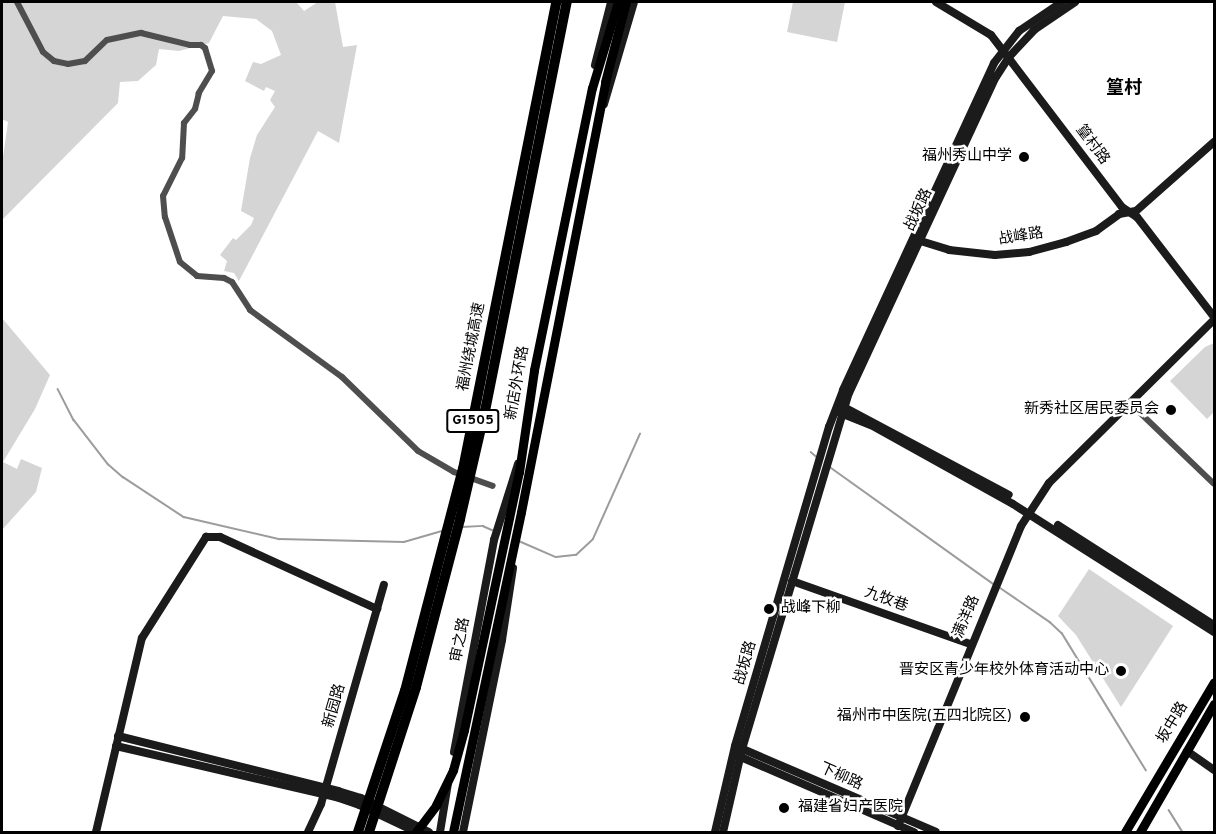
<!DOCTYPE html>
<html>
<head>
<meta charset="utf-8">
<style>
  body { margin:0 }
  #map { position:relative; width:1216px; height:834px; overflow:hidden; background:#fff; font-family:Overpass,"Noto Sans SC",sans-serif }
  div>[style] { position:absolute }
  .green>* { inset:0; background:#d5d5d5 }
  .stream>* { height:1.5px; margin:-0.75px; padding:0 0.75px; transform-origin:0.75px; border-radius:0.75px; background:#9c9c9c }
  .street>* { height:6px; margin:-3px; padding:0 3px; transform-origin:3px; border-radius:3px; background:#4e4e4e }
  .secondary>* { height:8px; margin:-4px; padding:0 4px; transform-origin:4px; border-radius:4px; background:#1b1b1b }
  .primary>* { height:9px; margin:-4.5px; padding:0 4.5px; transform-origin:4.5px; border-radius:4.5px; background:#000 }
  .highway>* { height:10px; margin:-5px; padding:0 5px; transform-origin:5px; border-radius:5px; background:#000 }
  .dots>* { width:16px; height:16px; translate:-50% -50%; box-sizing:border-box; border:3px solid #fff; border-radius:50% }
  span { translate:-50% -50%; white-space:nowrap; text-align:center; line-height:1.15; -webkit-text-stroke:5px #fff; paint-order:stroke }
  .shield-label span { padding:2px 4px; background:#fff; border:2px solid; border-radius:4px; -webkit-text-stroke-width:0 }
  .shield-label { font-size:14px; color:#000; font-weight:700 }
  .street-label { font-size:15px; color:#000 }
  .poi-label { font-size:15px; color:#000 }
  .right { translate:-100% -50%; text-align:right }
  .left { translate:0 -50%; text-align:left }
  .quarter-label { font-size:18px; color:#000; font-weight:700 }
  .frame { position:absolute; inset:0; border:3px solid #000; pointer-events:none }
</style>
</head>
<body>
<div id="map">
  <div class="green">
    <i style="clip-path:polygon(2px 2px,296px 2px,304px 11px,318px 2px,335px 2px,343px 47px,357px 45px,339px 143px,318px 131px,239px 281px,234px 273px,224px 271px,227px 261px,220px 255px,233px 238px,236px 240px,251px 225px,254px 218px,241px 211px,250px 158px,257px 135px,275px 107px,270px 100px,275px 91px,266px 87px,264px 91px,245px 81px,253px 62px,261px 64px,281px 55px,272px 31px,256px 19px,223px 16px,209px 43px,179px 51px,159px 49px,156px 65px,138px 81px,120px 82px,118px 103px,2px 220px,2px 164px,8px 122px,2px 119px)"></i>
    <i style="clip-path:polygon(793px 2px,845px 2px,837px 42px,787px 32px)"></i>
    <i style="clip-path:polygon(2px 318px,50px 375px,35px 409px,3px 462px,17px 469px,21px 459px,42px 468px,36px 492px,2px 530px)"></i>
    <i style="clip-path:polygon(1214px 343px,1214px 412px,1207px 419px,1170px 381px,1205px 347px)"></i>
    <i style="clip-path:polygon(1089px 569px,1173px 626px,1121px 707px,1076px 635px,1058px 616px)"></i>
  </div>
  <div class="stream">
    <i style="left:58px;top:389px;width:35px;rotate:63deg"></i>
    <i style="left:74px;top:420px;width:56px;rotate:52.3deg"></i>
    <i style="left:108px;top:464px;width:20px;rotate:41deg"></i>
    <i style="left:123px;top:477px;width:73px;rotate:33.3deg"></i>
    <i style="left:184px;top:517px;width:98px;rotate:13deg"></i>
    <i style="left:279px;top:539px;width:125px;rotate:1.4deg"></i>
    <i style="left:404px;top:542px;width:40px;rotate:-16deg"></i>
    <i style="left:811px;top:452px;width:8px;rotate:40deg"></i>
    <i style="left:830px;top:467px;width:203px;rotate:35.6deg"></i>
    <i style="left:462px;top:527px;width:21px;rotate:-3deg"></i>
    <i style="left:483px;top:526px;width:10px;rotate:24deg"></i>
    <i style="left:519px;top:541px;width:40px;rotate:23.4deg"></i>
    <i style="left:556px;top:557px;width:20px;rotate:-6deg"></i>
    <i style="left:576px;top:555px;width:23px;rotate:-43deg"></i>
    <i style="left:593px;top:539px;width:115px;rotate:-65.9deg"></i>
    <i style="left:999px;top:587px;width:62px;rotate:34.5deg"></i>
    <i style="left:1050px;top:622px;width:16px;rotate:43deg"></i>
    <i style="left:1062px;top:633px;width:161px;rotate:58.5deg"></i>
    <i style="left:1169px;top:810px;width:26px;rotate:58deg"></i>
  </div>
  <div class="street">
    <i style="left:17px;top:2px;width:56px;rotate:62.5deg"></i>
    <i style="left:43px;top:52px;width:14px;rotate:39deg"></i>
    <i style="left:54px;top:61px;width:14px;rotate:12deg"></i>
    <i style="left:68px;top:64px;width:17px;rotate:-10deg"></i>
    <i style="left:85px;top:61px;width:30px;rotate:-44deg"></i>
    <i style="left:107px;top:40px;width:35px;rotate:-12deg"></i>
    <i style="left:141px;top:33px;width:50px;rotate:13.8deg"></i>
    <i style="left:190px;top:45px;width:11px"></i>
    <i style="left:201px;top:45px;width:5px;rotate:37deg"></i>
    <i style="left:205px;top:48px;width:24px;rotate:73deg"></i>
    <i style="left:212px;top:71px;width:26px;rotate:121deg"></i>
    <i style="left:199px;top:93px;width:16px;rotate:104deg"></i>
    <i style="left:195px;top:109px;width:18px;rotate:128deg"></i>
    <i style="left:184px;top:123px;width:35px;rotate:93deg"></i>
    <i style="left:182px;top:158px;width:42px;rotate:116.6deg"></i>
    <i style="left:163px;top:196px;width:21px;rotate:85deg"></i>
    <i style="left:165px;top:217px;width:47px;rotate:71.6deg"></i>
    <i style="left:180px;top:262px;width:22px;rotate:39deg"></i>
    <i style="left:197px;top:276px;width:27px;rotate:4deg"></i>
    <i style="left:224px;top:278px;width:9px;rotate:27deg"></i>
    <i style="left:232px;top:282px;width:33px;rotate:57deg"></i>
    <i style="left:250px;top:310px;width:114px;rotate:36.1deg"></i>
    <i style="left:342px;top:377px;width:106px;rotate:44.2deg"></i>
    <i style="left:418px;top:451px;width:42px;rotate:30.3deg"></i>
    <i style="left:454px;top:472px;width:41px;rotate:19.7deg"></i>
    <i style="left:1133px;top:406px;width:112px;rotate:43.9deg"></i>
  </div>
  <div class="secondary">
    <i style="left:936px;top:2px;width:64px;rotate:31deg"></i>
    <i style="left:991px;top:35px;width:216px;rotate:52.7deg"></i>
    <i style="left:1122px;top:207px;width:18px;rotate:34deg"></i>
    <i style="left:1137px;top:217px;width:126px;rotate:52.4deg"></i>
    <i style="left:595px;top:65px;width:65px;rotate:-75.7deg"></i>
    <i style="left:604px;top:104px;width:106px;rotate:-73.6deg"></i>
    <i style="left:914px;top:239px;width:37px;rotate:17deg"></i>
    <i style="left:949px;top:250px;width:46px;rotate:6.2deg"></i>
    <i style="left:995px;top:255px;width:34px;rotate:-5deg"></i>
    <i style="left:1029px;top:252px;width:38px;rotate:-15deg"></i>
    <i style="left:1066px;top:242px;width:32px;rotate:-20deg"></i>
    <i style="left:1096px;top:231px;width:29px;rotate:-36deg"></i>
    <i style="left:1119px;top:214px;width:17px;rotate:-10deg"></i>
    <i style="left:1136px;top:211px;width:104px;rotate:-41.5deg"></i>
    <i style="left:840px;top:405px;width:191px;rotate:28deg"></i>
    <i style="left:838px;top:412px;width:35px;rotate:22deg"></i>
    <i style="left:871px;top:425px;width:162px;rotate:29.1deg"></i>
    <i style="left:1013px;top:504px;width:238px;rotate:32.5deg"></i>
    <i style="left:1058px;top:525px;width:185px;rotate:32.7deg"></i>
    <i style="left:792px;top:581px;width:189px;rotate:19.5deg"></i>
    <i style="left:118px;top:736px;width:227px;rotate:14deg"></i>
    <i style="left:338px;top:791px;width:24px;rotate:17deg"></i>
    <i style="left:361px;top:798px;width:76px;rotate:26.6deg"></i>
    <i style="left:116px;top:746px;width:226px;rotate:13.1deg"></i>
    <i style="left:336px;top:797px;width:24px;rotate:19deg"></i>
    <i style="left:359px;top:805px;width:63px;rotate:25.3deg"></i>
    <i style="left:738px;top:747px;width:215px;rotate:23.2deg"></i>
    <i style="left:1187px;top:751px;width:33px;rotate:35deg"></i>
    <i style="left:454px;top:752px;width:216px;rotate:-79.3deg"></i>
    <i style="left:494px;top:540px;width:80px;rotate:-72.5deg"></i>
    <i style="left:736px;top:755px;width:194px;rotate:23.4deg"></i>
    <i style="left:898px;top:826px;width:324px;rotate:-67.7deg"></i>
    <i style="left:1021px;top:526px;width:51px;rotate:-56.9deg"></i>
    <i style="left:1049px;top:483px;width:232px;rotate:-44.7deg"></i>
    <i style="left:96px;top:832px;width:199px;rotate:-76.7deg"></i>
    <i style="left:142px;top:638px;width:120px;rotate:-57.6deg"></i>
    <i style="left:206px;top:537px;width:14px"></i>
    <i style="left:220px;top:537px;width:173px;rotate:24.6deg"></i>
    <i style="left:308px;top:832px;width:31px;rotate:-65deg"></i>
    <i style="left:321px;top:804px;width:228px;rotate:-74deg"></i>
    <i style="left:440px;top:832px;width:50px;rotate:-80.7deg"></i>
    <i style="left:463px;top:832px;width:196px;rotate:-78.5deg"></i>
    <i style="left:502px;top:640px;width:73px;rotate:-81.3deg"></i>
    <i style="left:715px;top:832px;width:88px;rotate:-76.9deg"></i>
    <i style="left:735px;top:746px;width:333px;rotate:-73.6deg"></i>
    <i style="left:829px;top:427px;width:40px;rotate:-69deg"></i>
    <i style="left:843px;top:390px;width:360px;rotate:-65.2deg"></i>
    <i style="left:994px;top:63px;width:41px;rotate:-52deg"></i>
    <i style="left:1019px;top:31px;width:52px;rotate:-34deg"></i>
    <i style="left:723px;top:832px;width:85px;rotate:-77.1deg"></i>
    <i style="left:742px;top:749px;width:372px;rotate:-73.3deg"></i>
    <i style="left:849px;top:393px;width:349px;rotate:-65.1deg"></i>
    <i style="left:996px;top:77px;width:24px;rotate:-57deg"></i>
    <i style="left:1009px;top:57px;width:37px;rotate:-47deg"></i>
    <i style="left:1034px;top:30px;width:50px;rotate:-34.3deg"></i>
  </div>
  <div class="primary">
    <i style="left:416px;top:832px;width:34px;rotate:-53deg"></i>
    <i style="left:436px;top:805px;width:39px;rotate:-64deg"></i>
    <i style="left:453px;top:770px;width:41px;rotate:-74.6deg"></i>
    <i style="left:464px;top:730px;width:264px;rotate:-78deg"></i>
    <i style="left:519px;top:472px;width:103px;rotate:-81.6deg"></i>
    <i style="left:534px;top:370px;width:288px;rotate:-78.4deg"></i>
    <i style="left:592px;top:88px;width:90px;rotate:-73.2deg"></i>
    <i style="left:453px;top:832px;width:327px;rotate:-78deg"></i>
    <i style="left:521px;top:512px;width:438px;rotate:-78.9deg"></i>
    <i style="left:605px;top:82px;width:83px;rotate:-75.3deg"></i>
    <i style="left:1125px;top:832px;width:174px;rotate:-59.3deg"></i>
    <i style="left:1140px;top:832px;width:148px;rotate:-60deg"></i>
  </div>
  <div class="highway">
    <i style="left:358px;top:832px;width:149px;rotate:-71.6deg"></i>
    <i style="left:405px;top:691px;width:229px;rotate:-75.4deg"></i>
    <i style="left:463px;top:469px;width:476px;rotate:-78.7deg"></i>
    <i style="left:369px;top:832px;width:152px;rotate:-72deg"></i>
    <i style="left:416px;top:687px;width:174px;rotate:-75.3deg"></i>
    <i style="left:460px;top:519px;width:111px;rotate:-77deg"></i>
    <i style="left:485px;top:411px;width:417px;rotate:-78.7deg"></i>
  </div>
  <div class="dots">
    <i style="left:1024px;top:157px;background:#000"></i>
    <i style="left:1171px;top:410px;background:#000"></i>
    <i style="left:769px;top:609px;background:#000"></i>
    <i style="left:1121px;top:671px;background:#000"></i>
    <i style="left:1025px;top:717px;background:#000"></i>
    <i style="left:784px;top:808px;background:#000"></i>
  </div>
  <div class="shield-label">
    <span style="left:473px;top:421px">G1505</span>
  </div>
  <div class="street-label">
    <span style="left:1092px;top:145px;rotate:53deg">篁村路</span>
    <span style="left:919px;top:210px;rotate:-65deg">战坂路</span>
    <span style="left:1021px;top:237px;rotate:-9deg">战峰路</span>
    <span style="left:472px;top:347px;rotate:-79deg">福州绕城高速</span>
    <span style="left:518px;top:383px;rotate:-80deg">新店外环路</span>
    <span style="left:886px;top:600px;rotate:20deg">九牧巷</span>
    <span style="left:967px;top:617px;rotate:-67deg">满洋路</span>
    <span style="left:461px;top:640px;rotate:-79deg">审之路</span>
    <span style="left:746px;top:663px;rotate:-74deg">战坂路</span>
    <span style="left:335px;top:706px;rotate:-74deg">新园路</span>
    <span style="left:1173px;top:723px;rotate:-59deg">坂中路</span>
    <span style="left:841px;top:777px;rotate:24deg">下柳路</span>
  </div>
  <div class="poi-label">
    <span class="right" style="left:1012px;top:157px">福州秀山中学</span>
    <span class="right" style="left:1159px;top:410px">新秀社区居民委员会</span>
    <span class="left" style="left:781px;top:609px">战峰下柳</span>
    <span class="right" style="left:1109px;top:671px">晋安区青少年校外体育活动中心</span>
    <span class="right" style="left:1012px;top:717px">福州市中医院(五四北院区)</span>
    <span class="left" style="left:798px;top:808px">福建省妇产医院</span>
  </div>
  <div class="quarter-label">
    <span style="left:1124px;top:89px">篁村</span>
  </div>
  <div class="frame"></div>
</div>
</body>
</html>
